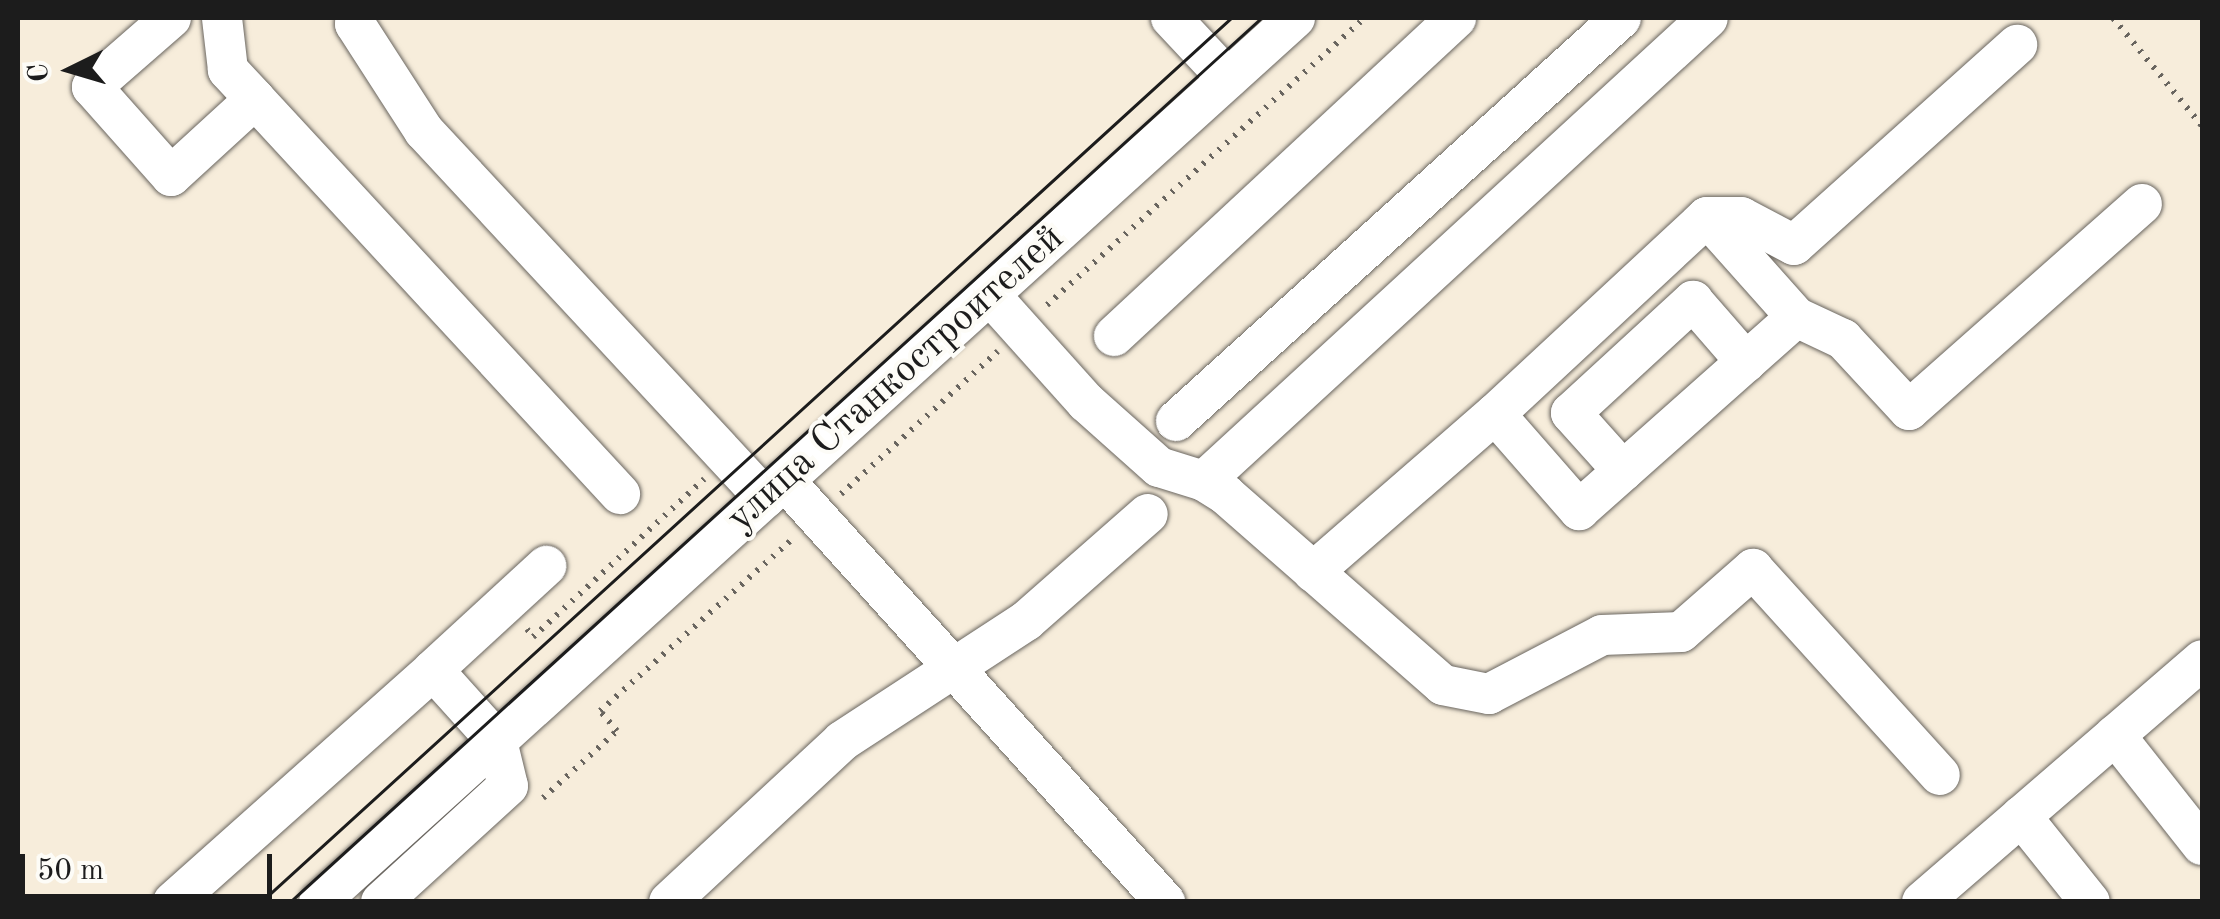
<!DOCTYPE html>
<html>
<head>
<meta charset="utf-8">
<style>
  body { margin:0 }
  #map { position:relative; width:2220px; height:919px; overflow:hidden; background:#f7eddb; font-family:"Old Standard TT",serif }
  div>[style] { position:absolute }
  .path>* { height:6px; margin-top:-3px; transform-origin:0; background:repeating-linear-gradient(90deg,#69655f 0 2.5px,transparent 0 10.5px) }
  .roads { filter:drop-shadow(0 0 2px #69655f) drop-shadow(0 0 2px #69655f) }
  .minor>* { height:40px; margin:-20px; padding:0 20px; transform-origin:20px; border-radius:20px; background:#fff }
  .tram>* { height:2.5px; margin:-1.25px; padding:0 1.25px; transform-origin:1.25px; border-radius:1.25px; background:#1c1c1c }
  span { translate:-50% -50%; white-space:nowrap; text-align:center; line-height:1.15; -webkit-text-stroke:8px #fdfcf7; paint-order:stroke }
  .street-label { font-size:40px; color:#1c1c1c }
  .frame { position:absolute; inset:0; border:20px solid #1c1c1c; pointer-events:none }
  .north { position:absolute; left:20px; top:20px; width:100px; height:100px; -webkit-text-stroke:8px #fdfcf7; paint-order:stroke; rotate:265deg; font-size:28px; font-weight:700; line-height:40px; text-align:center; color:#1c1c1c }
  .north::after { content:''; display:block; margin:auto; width:35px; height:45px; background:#1c1c1c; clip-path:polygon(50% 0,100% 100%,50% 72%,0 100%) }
  .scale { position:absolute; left:20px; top:854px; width:252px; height:45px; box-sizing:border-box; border:5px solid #1c1c1c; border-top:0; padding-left:12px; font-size:30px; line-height:35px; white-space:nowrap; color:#1c1c1c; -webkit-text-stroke:8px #fdfcf7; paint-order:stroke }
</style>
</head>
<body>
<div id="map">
  <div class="path">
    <i style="left:2113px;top:18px;width:140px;rotate:50.5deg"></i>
    <i style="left:1047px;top:305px;width:428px;rotate:-42.1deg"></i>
    <i style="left:841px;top:494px;width:212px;rotate:-42.3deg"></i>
    <i style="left:527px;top:629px;width:10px;rotate:53deg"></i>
    <i style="left:533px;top:637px;width:233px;rotate:-42.7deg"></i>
    <i style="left:543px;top:798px;width:100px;rotate:-42.2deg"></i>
    <i style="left:617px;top:731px;width:26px;rotate:-130deg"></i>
    <i style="left:600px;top:711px;width:256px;rotate:-41.8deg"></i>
  </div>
  <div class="roads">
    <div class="minor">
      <i style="left:171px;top:18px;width:105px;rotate:138.9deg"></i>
      <i style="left:92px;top:87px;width:119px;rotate:48.4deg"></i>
      <i style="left:171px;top:176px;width:114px;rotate:-42.5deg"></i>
      <i style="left:255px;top:99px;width:40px;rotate:-133deg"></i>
      <i style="left:228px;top:70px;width:52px;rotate:-96.6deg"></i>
      <i style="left:356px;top:18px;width:6px;rotate:99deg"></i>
      <i style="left:355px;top:24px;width:127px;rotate:57.2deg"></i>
      <i style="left:424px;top:131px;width:501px;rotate:47.1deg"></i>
      <i style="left:1171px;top:18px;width:83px;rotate:46.9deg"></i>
      <i style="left:255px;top:99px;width:538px;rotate:47.26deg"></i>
      <i style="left:1707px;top:217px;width:34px"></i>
      <i style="left:1741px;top:217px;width:60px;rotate:27.8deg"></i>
      <i style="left:1794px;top:245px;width:300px;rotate:-41.9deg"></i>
      <i style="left:990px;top:295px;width:144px;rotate:48.1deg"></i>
      <i style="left:1086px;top:402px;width:98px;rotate:41.7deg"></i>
      <i style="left:1159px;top:467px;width:47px;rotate:17.3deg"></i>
      <i style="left:1204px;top:481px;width:26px;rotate:32deg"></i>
      <i style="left:1226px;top:495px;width:288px;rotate:41.2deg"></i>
      <i style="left:1443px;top:685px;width:47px;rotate:11.1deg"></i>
      <i style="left:1489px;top:694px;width:127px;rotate:-27.6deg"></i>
      <i style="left:1602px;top:635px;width:79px;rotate:-2.2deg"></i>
      <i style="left:1681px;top:632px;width:96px;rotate:-41.2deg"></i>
      <i style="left:1753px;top:569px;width:278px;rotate:47.8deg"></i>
      <i style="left:1114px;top:336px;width:467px;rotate:-42.9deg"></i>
      <i style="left:1495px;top:414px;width:128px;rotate:48.8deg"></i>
      <i style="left:1579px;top:510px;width:290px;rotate:-41.6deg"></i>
      <i style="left:1176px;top:421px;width:600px;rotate:-42.16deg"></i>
      <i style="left:1623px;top:471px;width:78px;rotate:-131.9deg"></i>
      <i style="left:1571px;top:413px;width:166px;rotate:-42.6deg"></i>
      <i style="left:1693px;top:301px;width:81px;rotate:49deg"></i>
      <i style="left:784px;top:480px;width:569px;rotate:47.92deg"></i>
      <i style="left:1204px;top:481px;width:684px;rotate:-42.57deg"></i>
      <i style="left:1313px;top:572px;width:241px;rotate:-41deg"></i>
      <i style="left:1495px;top:414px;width:289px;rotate:-42.9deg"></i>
      <i style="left:1707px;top:217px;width:134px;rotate:48.3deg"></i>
      <i style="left:1796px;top:317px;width:52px;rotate:25.1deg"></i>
      <i style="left:1843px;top:339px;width:97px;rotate:47.1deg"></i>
      <i style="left:1909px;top:410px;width:311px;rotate:-41.5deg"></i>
      <i style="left:433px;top:670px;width:154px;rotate:-42.6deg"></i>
      <i style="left:2115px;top:735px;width:140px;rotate:51.7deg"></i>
      <i style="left:2021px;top:816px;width:110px;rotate:51.3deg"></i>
      <i style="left:173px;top:902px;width:348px;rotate:-41.7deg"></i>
      <i style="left:433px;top:670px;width:96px;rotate:48deg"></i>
      <i style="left:497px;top:741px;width:46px;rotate:76.3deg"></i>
      <i style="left:508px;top:786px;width:172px;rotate:137.6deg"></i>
      <i style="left:319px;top:902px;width:1317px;rotate:-42.17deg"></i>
      <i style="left:669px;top:902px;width:236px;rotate:-42.9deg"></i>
      <i style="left:842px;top:741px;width:220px;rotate:-33.1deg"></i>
      <i style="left:1026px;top:621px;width:162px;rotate:-41.3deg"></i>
      <i style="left:1922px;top:902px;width:370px;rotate:-40.8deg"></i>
    </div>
  </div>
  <div class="tram">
    <i style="left:261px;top:902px;width:1312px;rotate:-42.34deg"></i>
    <i style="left:290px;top:902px;width:1313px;rotate:-42.31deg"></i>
  </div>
  <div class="street-label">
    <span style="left:896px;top:379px;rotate:-42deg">улица Станкостроителей</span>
  </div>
  <div class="frame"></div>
  <div class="north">С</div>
  <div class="scale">50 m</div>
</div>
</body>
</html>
